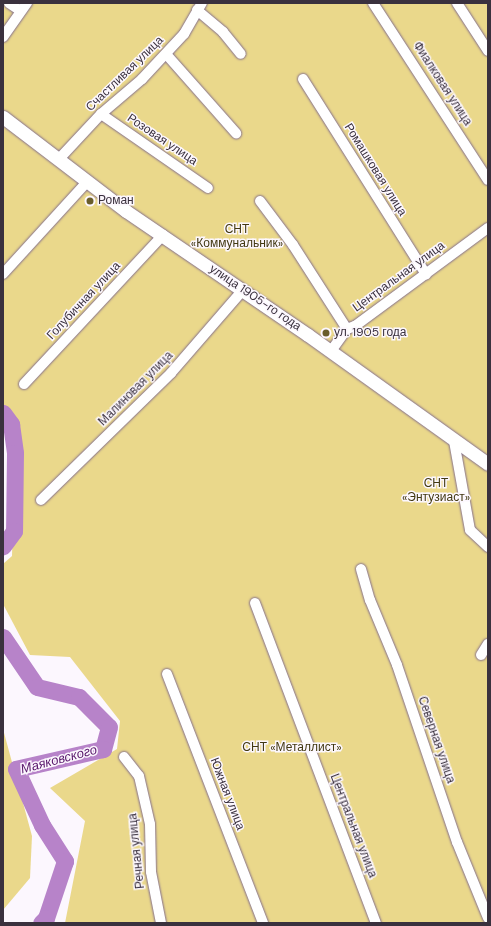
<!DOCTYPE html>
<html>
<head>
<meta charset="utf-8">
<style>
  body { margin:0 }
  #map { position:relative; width:491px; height:926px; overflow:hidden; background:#fcf7fe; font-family:"DM Sans",sans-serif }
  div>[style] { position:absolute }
  .green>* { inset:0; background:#ead88b }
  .river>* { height:17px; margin:-8.5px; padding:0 8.5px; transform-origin:8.5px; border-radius:8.5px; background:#b783c9 }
  .roads { filter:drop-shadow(0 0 1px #846f8c) drop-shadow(0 0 1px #846f8c) }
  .minor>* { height:10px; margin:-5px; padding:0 5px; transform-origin:5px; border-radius:5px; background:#fff }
  .tertiary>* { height:13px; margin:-6.5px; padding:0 6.5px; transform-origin:6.5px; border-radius:6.5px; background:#fff }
  .dots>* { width:11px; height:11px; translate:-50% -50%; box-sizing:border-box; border:2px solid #fcf7fe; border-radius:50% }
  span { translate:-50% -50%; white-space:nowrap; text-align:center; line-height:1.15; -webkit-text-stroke:3px #fcf7fe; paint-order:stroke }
  .street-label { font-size:12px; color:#3a313e }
  .poi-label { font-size:12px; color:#3a313e }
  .left { translate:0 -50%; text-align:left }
  .park-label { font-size:12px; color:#423912 }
  .water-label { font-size:13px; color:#58176b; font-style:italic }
  .frame { position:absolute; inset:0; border:4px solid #3a313e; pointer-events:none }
</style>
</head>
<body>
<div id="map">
  <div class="green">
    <i style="clip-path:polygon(3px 3px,488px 3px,488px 923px,65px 923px,85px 821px,50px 788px,117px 749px,120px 721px,70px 657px,30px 655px,3px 604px,3px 564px,12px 556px,15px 453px,11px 424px,3px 413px)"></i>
    <i style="clip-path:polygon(3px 729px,32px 836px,30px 878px,3px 910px)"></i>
  </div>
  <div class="river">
    <i style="left:3px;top:413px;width:14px;rotate:54deg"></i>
    <i style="left:11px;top:424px;width:29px;rotate:82deg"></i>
    <i style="left:15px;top:453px;width:78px;rotate:90.7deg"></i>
    <i style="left:14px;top:531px;width:19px;rotate:126deg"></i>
    <i style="left:3px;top:637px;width:60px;rotate:55.8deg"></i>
    <i style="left:37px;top:687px;width:43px;rotate:13.4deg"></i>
    <i style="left:79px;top:697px;width:42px;rotate:45deg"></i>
    <i style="left:109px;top:727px;width:23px;rotate:105deg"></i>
    <i style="left:103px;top:749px;width:89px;rotate:167.1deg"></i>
    <i style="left:16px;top:769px;width:62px;rotate:65.1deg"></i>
    <i style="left:42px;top:825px;width:43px;rotate:57.4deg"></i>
    <i style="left:65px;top:861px;width:60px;rotate:108.4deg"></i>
    <i style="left:46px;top:918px;width:7px;rotate:135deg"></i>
  </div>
  <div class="roads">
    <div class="minor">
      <i style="left:9px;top:3px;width:14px;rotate:34deg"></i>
      <i style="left:373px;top:3px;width:211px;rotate:57deg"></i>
      <i style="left:457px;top:3px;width:57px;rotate:57.1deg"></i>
      <i style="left:197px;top:10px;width:34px;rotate:40deg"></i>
      <i style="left:223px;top:32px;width:28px;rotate:51deg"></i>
      <i style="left:3px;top:37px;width:42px;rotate:-54.8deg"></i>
      <i style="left:166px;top:54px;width:106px;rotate:48.5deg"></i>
      <i style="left:303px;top:79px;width:231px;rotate:57.8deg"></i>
      <i style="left:101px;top:114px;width:130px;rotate:34.7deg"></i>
      <i style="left:59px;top:159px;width:62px;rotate:-47deg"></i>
      <i style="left:101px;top:114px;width:54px;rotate:-40.5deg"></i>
      <i style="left:142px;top:79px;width:62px;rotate:-47deg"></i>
      <i style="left:184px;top:34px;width:36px;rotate:-60deg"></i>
      <i style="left:260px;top:201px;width:55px;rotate:53.1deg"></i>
      <i style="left:293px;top:245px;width:100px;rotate:57.3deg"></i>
      <i style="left:3px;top:274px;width:125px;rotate:-47.6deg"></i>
      <i style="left:331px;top:351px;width:27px;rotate:-54deg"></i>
      <i style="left:347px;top:329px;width:9px;rotate:-21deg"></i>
      <i style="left:355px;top:326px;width:165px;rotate:-36.4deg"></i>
      <i style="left:24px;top:384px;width:204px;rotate:-47deg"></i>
      <i style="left:454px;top:441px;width:90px;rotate:79.8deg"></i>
      <i style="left:470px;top:530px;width:25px;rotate:43deg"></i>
      <i style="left:41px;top:500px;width:182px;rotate:-44.3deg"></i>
      <i style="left:171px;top:373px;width:110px;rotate:-49.1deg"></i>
      <i style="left:361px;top:569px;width:32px;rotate:74deg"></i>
      <i style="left:370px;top:600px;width:70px;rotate:67.4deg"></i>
      <i style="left:397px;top:665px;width:187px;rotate:71.3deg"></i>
      <i style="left:457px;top:842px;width:82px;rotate:67.8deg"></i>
      <i style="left:255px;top:603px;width:342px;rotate:69.3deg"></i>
      <i style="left:481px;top:655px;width:13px;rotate:-58deg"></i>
      <i style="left:167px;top:674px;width:267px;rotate:68.9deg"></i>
      <i style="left:124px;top:757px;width:24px;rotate:52deg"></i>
      <i style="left:139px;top:776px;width:49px;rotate:77.1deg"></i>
      <i style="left:150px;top:824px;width:48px;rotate:88.8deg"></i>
      <i style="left:151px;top:872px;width:52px;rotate:78.9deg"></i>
    </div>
    <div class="tertiary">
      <i style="left:3px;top:117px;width:155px;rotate:37.4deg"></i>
      <i style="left:126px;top:211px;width:220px;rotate:34.3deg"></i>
      <i style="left:308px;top:335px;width:221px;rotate:35.6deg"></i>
    </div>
  </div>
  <div class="dots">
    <i style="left:90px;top:201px;background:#695d2a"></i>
    <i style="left:326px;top:333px;background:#695d2a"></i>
  </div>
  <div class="street-label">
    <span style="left:125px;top:74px;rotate:-44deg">Счастливая улица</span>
    <span style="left:442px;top:84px;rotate:57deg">Фиалковая улица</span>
    <span style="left:162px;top:140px;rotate:34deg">Розовая улица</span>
    <span style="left:375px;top:170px;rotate:58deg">Ромашковая улица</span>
    <span style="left:399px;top:277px;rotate:-36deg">Центральная улица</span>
    <span style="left:255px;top:298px;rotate:34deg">улица 1905-го года</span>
    <span style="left:84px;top:301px;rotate:-47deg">Голубичная улица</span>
    <span style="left:136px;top:389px;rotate:-45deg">Малиновая улица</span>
    <span style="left:436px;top:740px;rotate:71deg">Северная улица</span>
    <span style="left:227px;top:794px;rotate:69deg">Южная улица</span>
    <span style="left:353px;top:826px;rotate:69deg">Центральная улица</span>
    <span style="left:137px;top:851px;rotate:-96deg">Речная улица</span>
  </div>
  <div class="poi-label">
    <span class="left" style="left:98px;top:201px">Роман</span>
    <span class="left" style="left:334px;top:333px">ул. 1905 года</span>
  </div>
  <div class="park-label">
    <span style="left:237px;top:237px">СНТ<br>«Коммунальник»</span>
    <span style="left:436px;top:491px">СНТ<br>«Энтузиаст»</span>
    <span style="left:292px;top:748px">СНТ «Металлист»</span>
  </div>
  <div class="water-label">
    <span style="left:59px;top:760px;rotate:-15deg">Маяковского</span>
  </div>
  <div class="frame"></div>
</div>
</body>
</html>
